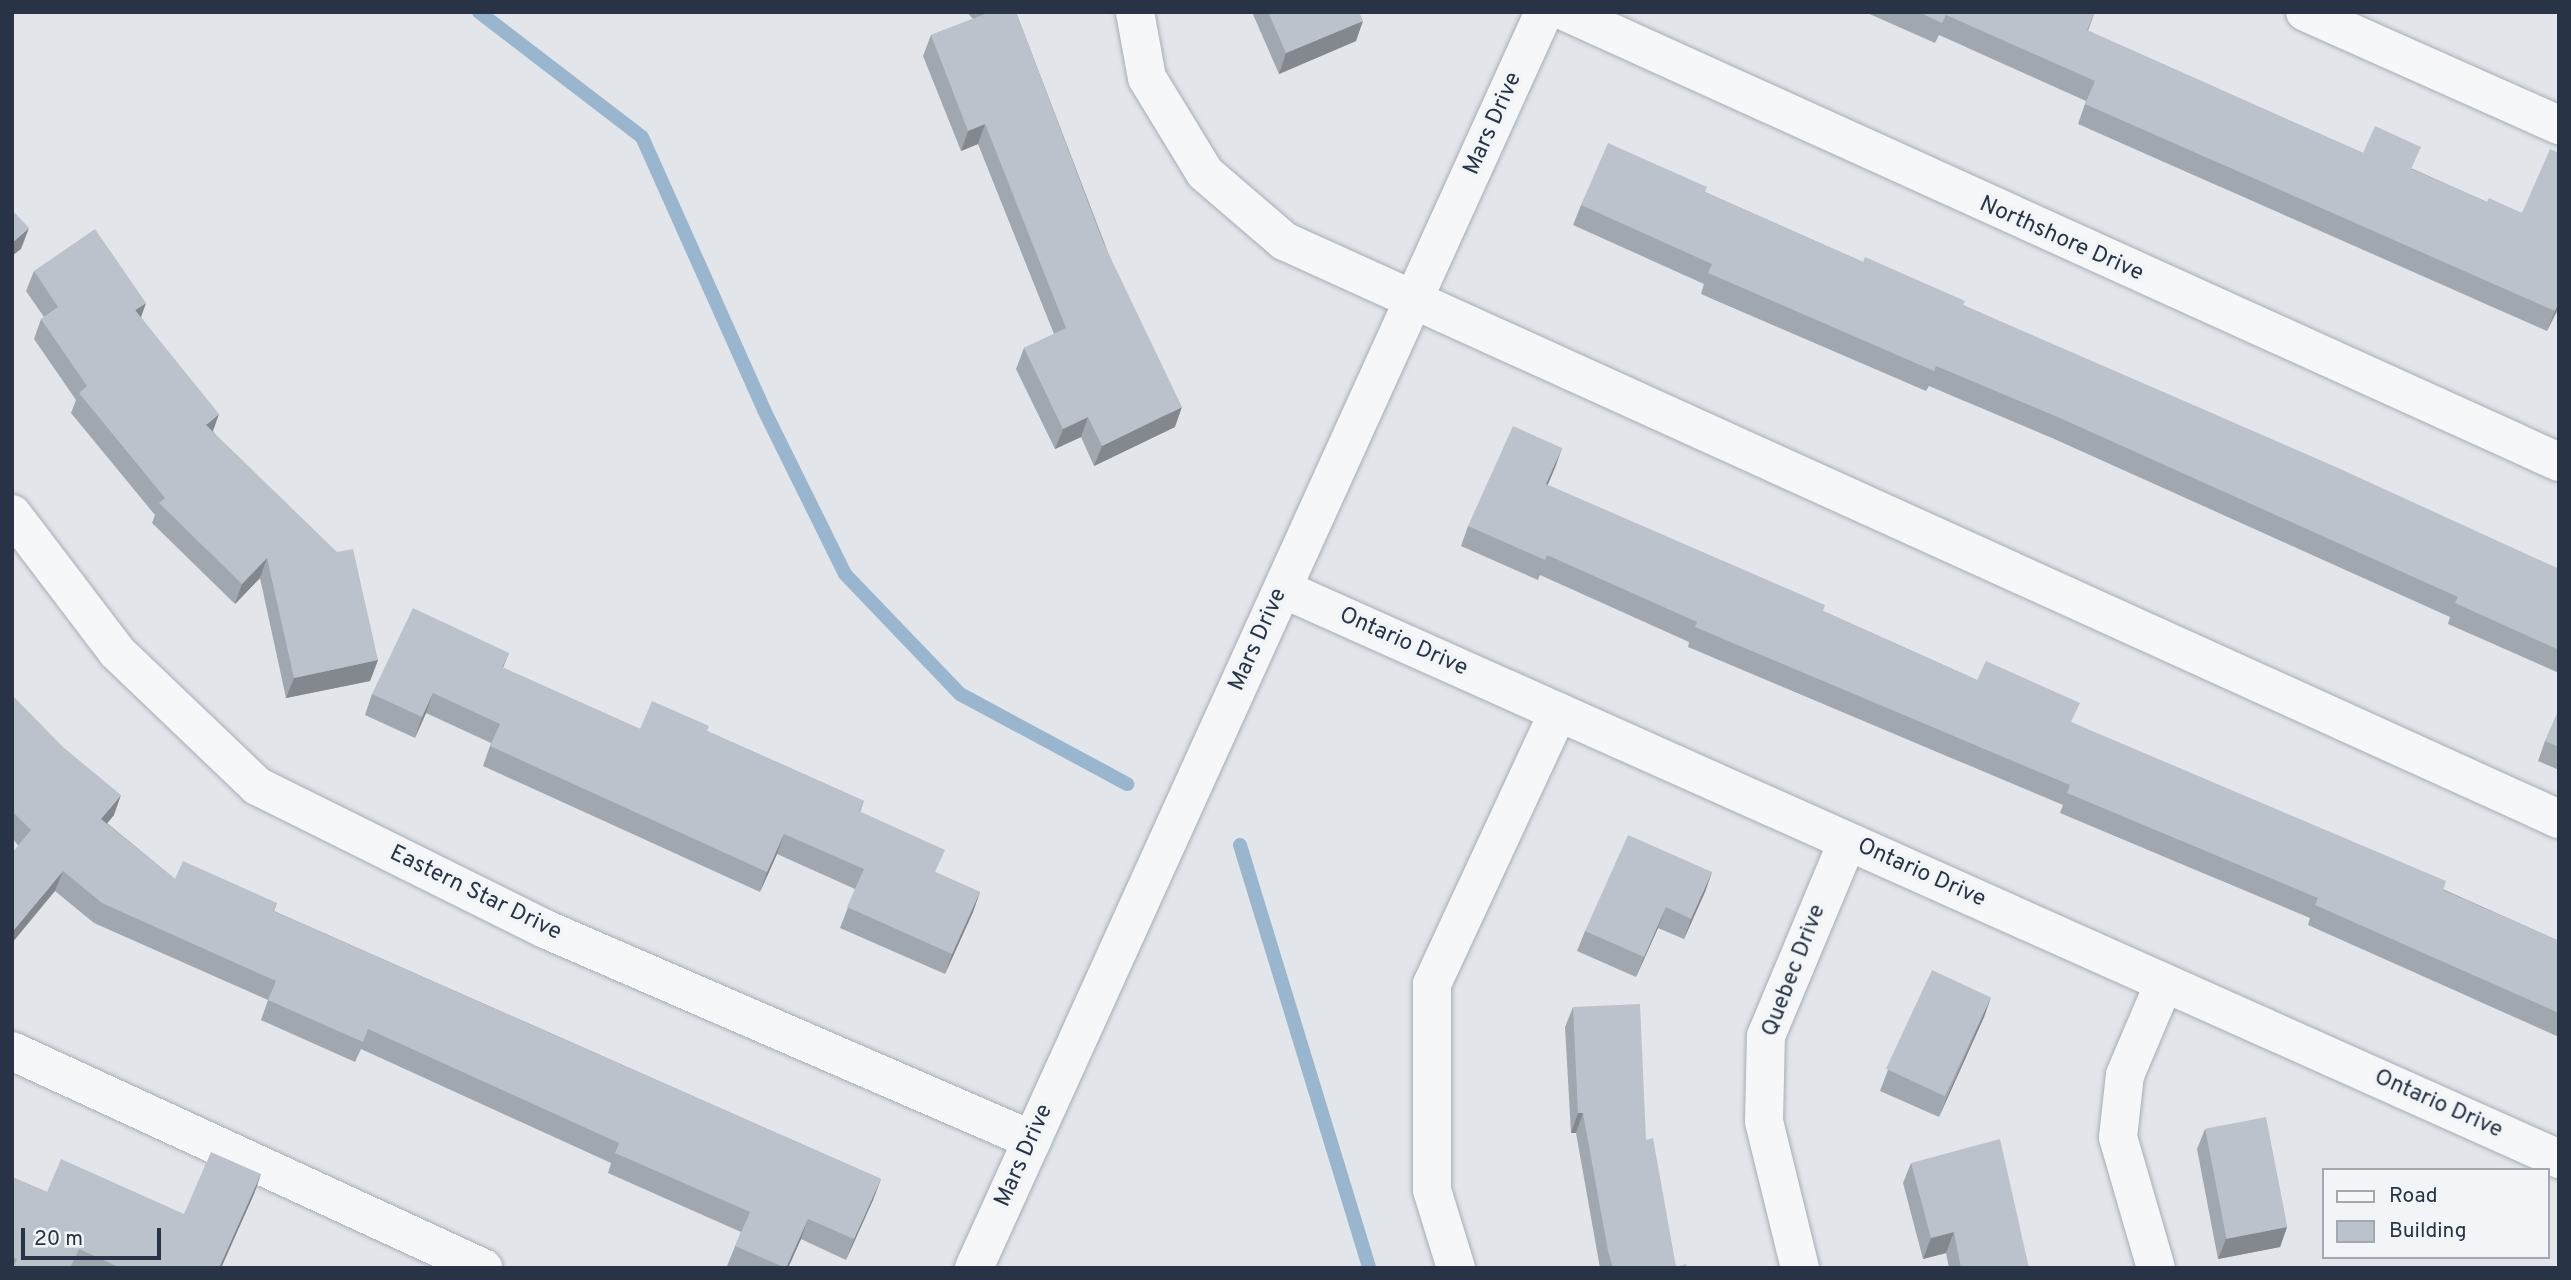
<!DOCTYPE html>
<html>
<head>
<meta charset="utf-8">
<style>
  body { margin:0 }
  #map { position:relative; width:2571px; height:1280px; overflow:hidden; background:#e2e6eb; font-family:Overpass,sans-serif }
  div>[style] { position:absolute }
  .stream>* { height:14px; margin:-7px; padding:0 7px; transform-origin:7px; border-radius:7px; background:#9ab5ce }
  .roads { filter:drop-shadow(0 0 2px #a6adb6) drop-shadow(0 0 2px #a6adb6) }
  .minor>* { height:38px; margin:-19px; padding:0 19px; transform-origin:19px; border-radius:19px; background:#f5f7f9 }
  .wall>* { inset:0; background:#a1a7af }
  .shaded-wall>* { inset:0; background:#83888e }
  .building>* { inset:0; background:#bbc2cb; transform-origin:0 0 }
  span { translate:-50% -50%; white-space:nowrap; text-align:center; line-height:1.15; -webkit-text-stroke:7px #f2f5f8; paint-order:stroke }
  .street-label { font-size:23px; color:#283445 }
  .frame { position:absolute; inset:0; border:14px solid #283445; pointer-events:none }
  .legend { position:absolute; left:2322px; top:1168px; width:228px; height:91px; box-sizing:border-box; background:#f2f5f8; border:2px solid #a1a8b0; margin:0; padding:9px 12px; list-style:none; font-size:21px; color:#283445 }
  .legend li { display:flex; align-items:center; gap:14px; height:35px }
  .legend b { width:35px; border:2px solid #a1a8b0 }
  .scale { position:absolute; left:21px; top:1228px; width:140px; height:32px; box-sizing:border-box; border:4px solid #283445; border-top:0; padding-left:9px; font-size:21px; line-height:24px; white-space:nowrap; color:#283445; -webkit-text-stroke:5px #f2f5f8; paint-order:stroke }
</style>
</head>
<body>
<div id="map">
  <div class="stream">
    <i style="left:479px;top:12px;width:205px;rotate:37.5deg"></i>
    <i style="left:642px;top:137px;width:299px;rotate:65.9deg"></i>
    <i style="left:764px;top:410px;width:183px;rotate:63.7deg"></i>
    <i style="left:845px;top:574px;width:166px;rotate:46.2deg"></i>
    <i style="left:960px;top:694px;width:190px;rotate:28.3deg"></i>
    <i style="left:1240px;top:845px;width:442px;rotate:73deg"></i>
  </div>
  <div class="roads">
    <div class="minor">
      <i style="left:1135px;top:12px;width:67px;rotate:79.7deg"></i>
      <i style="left:1147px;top:78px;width:111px;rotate:58.6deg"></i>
      <i style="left:1205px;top:173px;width:104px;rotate:40.7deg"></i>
      <i style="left:1284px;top:241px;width:1400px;rotate:24.39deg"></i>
      <i style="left:1566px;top:12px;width:1090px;rotate:24.38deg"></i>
      <i style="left:2305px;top:12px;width:278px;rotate:24deg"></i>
      <i style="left:12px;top:514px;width:173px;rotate:52.7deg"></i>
      <i style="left:117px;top:652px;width:194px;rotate:43.7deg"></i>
      <i style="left:257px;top:786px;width:322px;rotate:26.4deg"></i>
      <i style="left:545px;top:929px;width:531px;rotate:23.43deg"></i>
      <i style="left:1283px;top:589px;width:1398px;rotate:24.07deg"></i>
      <i style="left:12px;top:1051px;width:519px;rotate:24.74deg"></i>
      <i style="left:974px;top:1268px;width:1379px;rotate:-65.59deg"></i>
      <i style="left:1456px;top:1268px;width:82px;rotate:-107.1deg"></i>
      <i style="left:1432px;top:1190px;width:206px;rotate:-90deg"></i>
      <i style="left:1432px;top:984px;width:300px;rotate:-65.1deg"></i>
      <i style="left:1800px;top:1268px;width:151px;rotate:-103.8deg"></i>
      <i style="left:1764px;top:1121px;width:85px;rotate:-88.7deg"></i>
      <i style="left:1766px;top:1036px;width:210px;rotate:-67.3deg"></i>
      <i style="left:2156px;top:1268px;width:136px;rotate:-106.2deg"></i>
      <i style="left:2118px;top:1137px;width:62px;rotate:-83.6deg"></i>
      <i style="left:2125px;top:1075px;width:100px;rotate:-67deg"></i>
    </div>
  </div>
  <div class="wall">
    <i style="clip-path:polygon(967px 12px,1016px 12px,1175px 427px,1094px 466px,1081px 437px,1055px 449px,1016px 369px,1024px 348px,1054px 334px,978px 144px,961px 151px,923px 56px,931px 35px,973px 19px)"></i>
    <i style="clip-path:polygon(1252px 12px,1359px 12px,1356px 41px,1279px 74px)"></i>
    <i style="clip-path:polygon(1865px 12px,2095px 12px,2088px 31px,2363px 153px,2413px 169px,2487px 202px,2522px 213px,2559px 153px,2559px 308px,2547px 331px,2078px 124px,2086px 101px,1939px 35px,1935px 43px)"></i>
    <i style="clip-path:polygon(1705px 192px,1863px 262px,1963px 305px,2559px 569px,2559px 673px,2448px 624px,2450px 617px,2052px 438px,1929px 386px,1926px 391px,1701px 294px,1704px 284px,1573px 225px,1581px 205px)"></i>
    <i style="clip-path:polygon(34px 271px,141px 317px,213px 431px,378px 660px,370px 681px,286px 698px,260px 578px,235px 604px,152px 523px,155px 515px,71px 413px,76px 400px,34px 339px,41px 319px,44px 317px,26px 291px)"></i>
    <i style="clip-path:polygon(1562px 448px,1547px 485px,1823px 611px,2559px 941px,2559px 1037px,2308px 925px,2310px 918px,2060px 813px,2063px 805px,1688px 647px,1689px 642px,1540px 575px,1538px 580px,1461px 546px,1468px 526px)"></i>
    <i style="clip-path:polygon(509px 653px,503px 668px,640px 729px,707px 731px,864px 801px,860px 812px,937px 873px,980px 892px,973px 912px,945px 974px,840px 928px,855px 889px,777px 854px,760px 892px,483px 766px,491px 743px,426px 713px,415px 738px,365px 715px,372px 694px)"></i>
    <i style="clip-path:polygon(12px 695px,114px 815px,107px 823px,175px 879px,277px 903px,274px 911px,881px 1179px,873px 1200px,846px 1260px,801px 1239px,788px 1268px,732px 1268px,727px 1266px,741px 1232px,608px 1173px,611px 1163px,361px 1049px,355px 1062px,261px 1020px,268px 1000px,94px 923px,55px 891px,12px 838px)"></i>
    <i style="clip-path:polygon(2559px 710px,2559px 770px,2538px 761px,2545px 741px)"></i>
    <i style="clip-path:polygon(1712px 872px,1705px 892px,1684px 939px,1658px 928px,1636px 977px,1577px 951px,1585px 931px)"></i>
    <i style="clip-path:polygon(1991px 997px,1984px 1017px,1939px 1117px,1880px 1091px,1888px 1070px)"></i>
    <i style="clip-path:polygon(1573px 1007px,1646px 1140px,1676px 1267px,1687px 1268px,1600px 1268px,1576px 1133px,1571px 1133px,1565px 1027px)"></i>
    <i style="clip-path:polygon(2205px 1129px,2287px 1227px,2280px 1247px,2218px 1259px,2197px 1149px)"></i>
    <i style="clip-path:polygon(1911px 1163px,2029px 1268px,1949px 1268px,1946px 1253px,1923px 1259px,1903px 1183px)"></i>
    <i style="clip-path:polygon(261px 1174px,254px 1194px,221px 1268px,12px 1268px,12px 1177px,47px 1192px,184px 1214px)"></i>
  </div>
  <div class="shaded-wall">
    <i style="clip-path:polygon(1363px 21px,1356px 41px,1279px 74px,1286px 53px)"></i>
    <i style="clip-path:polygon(985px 124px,978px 144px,961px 151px,968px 131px)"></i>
    <i style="clip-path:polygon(29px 228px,21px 249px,12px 256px,12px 243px)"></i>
    <i style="clip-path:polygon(2559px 302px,2559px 305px,2547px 331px,2555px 311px)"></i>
    <i style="clip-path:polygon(146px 303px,139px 323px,135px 310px)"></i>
    <i style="clip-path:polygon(1182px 407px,1175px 427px,1094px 466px,1102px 446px)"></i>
    <i style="clip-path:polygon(219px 414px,212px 434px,206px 425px)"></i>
    <i style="clip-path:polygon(1088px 417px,1081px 437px,1055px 449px,1063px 429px)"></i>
    <i style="clip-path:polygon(1562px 448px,1555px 468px,1539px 505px,1546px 484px)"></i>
    <i style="clip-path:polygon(267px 558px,260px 578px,235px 604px,242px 584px)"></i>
    <i style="clip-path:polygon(378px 660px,370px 681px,286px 698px,294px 678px)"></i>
    <i style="clip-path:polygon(433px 693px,426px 713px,415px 738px,422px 717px)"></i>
    <i style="clip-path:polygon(121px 795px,114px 815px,94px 839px,101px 819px)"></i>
    <i style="clip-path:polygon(784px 834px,777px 854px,760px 892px,767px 872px)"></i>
    <i style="clip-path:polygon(63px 871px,55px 891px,12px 943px,12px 932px)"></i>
    <i style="clip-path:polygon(1712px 872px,1705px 892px,1684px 939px,1691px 919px)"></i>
    <i style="clip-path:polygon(980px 892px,973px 912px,945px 974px,952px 954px)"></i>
    <i style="clip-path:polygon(1666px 907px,1658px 928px,1636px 977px,1644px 957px)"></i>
    <i style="clip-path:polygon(1991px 997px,1984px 1017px,1939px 1117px,1947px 1097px)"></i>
    <i style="clip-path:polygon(1578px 1113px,1583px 1113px,1576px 1133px,1571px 1133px)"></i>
    <i style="clip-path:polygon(261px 1174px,254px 1194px,221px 1268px,219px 1268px)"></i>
    <i style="clip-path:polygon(881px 1179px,873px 1200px,846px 1260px,854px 1239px)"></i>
    <i style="clip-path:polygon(808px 1219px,801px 1239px,788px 1268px,786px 1268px)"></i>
    <i style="clip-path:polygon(2287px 1227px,2280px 1247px,2218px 1259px,2226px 1239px)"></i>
    <i style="clip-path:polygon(1954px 1232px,1946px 1253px,1923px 1259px,1931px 1238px)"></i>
  </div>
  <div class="building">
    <i style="clip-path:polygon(990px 12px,1016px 12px,1103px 242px,1182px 407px,1102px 446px,1088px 417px,1063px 429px,1024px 348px,1066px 328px,985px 124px,968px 131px,931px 35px)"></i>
    <i style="clip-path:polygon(1268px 12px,1359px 12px,1363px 21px,1286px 53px)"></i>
    <i style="clip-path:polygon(1918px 12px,2095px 12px,2087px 30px,2363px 153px,2375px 126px,2421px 147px,2411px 169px,2487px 202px,2489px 198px,2522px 213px,2550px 149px,2559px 153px,2559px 302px,2555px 311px,2085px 104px,2095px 81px,1946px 15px,1942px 23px)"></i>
    <i style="clip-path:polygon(1608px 143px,1707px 187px,1705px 192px,1863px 262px,1865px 257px,1965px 301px,1963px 305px,2336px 467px,2559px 569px,2559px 650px,2455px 603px,2458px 597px,2060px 418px,1936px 366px,1934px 371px,1708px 273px,1712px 264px,1581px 205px)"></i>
    <i style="clip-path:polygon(12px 210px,29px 228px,12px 243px)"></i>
    <i style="clip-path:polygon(95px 229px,146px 303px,135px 310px,219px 414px,206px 425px,337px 552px,353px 549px,378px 660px,294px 678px,267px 558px,242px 584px,159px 503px,165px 498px,79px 393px,87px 386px,41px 319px,58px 307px,34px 271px)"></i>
    <i style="clip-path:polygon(1513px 426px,1562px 448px,1546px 484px,1825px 605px,1823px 611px,1977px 680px,1986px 661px,2080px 703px,2071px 722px,2446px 881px,2443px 890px,2559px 941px,2559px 1013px,2315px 905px,2318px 898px,2067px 793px,2070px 785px,1695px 627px,1697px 622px,1547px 555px,1545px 560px,1468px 526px)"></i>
    <i style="clip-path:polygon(413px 608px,509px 653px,502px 667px,640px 729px,652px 701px,709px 726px,707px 731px,864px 801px,859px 811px,945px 850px,935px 872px,980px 892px,952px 954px,847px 907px,864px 869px,784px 834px,767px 872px,490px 746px,500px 724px,433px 693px,422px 717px,372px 694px)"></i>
    <i style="clip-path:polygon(12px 695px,63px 747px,121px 795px,101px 819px,175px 879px,183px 861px,277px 903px,273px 911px,881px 1179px,854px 1239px,808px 1219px,786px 1268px,735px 1246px,750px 1212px,615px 1153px,619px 1143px,368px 1029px,363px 1042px,268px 1000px,276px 981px,102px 903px,63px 871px,12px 932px,12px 853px,31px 830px,12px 811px)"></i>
    <i style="clip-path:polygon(2559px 710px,2559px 747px,2545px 741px)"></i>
    <i style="clip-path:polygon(1628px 835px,1712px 872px,1691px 919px,1666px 907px,1644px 957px,1585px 931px)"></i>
    <i style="left:1932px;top:970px;width:65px;height:109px;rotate:25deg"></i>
    <i style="clip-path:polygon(1640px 1004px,1646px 1140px,1653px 1138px,1676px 1267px,1686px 1264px,1687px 1268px,1613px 1268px,1608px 1251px,1583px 1113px,1578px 1113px,1573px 1007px)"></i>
    <i style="left:2266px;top:1117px;width:112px;height:62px;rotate:79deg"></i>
    <i style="clip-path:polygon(2000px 1139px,2029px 1268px,1961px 1268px,1954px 1232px,1931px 1238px,1911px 1163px)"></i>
    <i style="clip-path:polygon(211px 1152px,261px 1174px,219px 1268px,121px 1268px,79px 1249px,70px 1268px,19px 1268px,14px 1266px,17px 1259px,12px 1257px,12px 1177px,47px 1192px,61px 1159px,184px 1214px)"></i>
  </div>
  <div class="street-label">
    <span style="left:1494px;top:124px;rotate:-66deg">Mars Drive</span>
    <span style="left:2061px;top:240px;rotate:24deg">Northshore Drive</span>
    <span style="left:1259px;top:640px;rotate:-66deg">Mars Drive</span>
    <span style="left:1403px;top:643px;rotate:24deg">Ontario Drive</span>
    <span style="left:1921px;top:874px;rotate:24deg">Ontario Drive</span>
    <span style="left:475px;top:894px;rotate:26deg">Eastern Star Drive</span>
    <span style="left:1795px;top:971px;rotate:-69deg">Quebec Drive</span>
    <span style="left:2438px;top:1105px;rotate:24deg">Ontario Drive</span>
    <span style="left:1025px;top:1156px;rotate:-66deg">Mars Drive</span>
  </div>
  <div class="frame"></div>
  <ul class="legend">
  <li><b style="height:9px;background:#f5f7f9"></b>Road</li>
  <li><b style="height:19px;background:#bbc2cb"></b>Building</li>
  </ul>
  <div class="scale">20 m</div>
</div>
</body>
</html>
